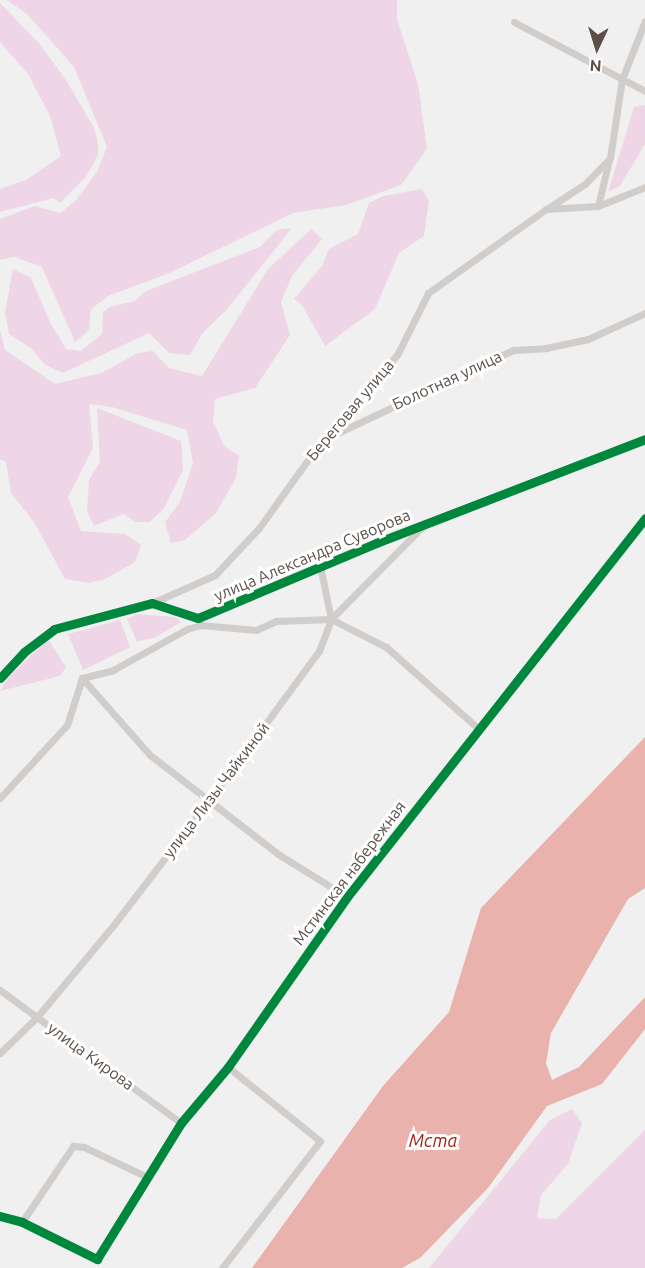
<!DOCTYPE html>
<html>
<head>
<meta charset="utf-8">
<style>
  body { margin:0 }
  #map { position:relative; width:645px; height:1268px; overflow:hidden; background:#f0f0f0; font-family:Ubuntu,sans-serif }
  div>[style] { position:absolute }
  .green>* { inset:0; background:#eed6e7 }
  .water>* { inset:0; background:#e9b2ac }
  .minor>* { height:7px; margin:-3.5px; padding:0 3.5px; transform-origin:3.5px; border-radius:3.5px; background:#d1cdcb }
  .tertiary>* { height:9px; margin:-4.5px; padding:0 4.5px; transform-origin:4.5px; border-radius:4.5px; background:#d1cdcb }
  .cycleway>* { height:9px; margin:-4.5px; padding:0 4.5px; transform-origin:4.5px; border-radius:4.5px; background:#00873e }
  span { translate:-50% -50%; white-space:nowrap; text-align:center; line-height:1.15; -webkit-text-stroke:6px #fff; paint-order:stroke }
  .street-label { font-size:16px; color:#5b4f48 }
  .water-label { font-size:18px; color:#a12215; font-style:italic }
  .north { position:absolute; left:567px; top:18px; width:60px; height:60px; -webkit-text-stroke:4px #fff; paint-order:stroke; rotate:184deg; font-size:16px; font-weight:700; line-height:24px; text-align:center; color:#5b4f48 }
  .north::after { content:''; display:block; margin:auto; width:21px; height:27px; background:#5b4f48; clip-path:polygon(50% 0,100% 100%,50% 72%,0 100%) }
</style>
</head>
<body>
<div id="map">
  <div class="green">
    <i style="clip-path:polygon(7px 0,397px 0,397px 19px,418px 84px,427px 149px,401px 185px,346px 205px,293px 213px,165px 275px,110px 295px,91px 309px,89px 330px,75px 342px,42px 267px,14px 257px,0 260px,0 219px,35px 206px,60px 213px,76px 200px,97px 172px,107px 147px,74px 67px,27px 14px)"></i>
    <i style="clip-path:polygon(0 3px,39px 43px,66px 80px,94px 128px,98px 143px,98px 155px,86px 177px,60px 203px,53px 198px,0 212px,0 189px,26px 180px,61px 156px,50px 116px,28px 74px,0 42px)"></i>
    <i style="clip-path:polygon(645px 105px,645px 144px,620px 186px,608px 192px,634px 107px)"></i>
    <i style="clip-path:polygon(422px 189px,429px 201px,424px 236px,399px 253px,375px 309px,325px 346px,302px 305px,294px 299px,322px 266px,329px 249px,358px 234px,369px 203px,383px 196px)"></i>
    <i style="clip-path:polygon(292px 228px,228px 308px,202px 334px,190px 355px,169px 353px,149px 333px,63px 373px,44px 364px,31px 348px,9px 334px,5px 313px,13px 269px,31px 278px,51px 324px,66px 349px,81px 351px,102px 334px,103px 312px,110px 307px,135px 301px,146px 291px,260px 247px,277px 230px)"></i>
    <i style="clip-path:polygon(311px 229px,322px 239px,292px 276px,281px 302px,290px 335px,255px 388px,215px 399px,213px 421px,224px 446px,239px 456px,236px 478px,216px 513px,185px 540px,171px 543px,165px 522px,180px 502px,193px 463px,187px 430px,112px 407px,89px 404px,93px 448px,68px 497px,81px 531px,125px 534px,141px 545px,135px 562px,105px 579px,89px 583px,65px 579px,34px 522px,11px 493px,6px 462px,0 459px,0 330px,5px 350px,55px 384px,101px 373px,138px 353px,153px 351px,169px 368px,202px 376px,268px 269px)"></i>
    <i style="clip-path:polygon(97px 408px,181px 441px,183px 470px,164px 508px,150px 522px,136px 522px,123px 514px,94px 526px,87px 512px,89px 480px,100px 462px)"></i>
    <i style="clip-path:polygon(137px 614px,175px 617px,181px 622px,156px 637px,137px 642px,127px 619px)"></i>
    <i style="clip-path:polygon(120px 620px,130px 647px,83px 670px,68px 634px)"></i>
    <i style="clip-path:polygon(48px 639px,66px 667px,60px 676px,0 691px,8px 678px)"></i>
    <i style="clip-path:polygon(572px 1109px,582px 1123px,568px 1164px,541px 1195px,537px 1218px,556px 1219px,645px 1130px,645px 1268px,429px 1268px,550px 1120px)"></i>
  </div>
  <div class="water">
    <i style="clip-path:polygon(645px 737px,645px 888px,628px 899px,551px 1033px,546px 1063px,552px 1080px,579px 1067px,645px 997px,645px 1029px,602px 1084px,547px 1106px,488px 1188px,420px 1258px,402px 1268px,252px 1268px,383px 1086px,449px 1012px,481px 908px)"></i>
  </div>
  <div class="minor">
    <i style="left:514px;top:22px;width:148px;rotate:27.8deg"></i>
    <i style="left:598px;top:206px;width:47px;rotate:-76.6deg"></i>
    <i style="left:548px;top:208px;width:44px;rotate:-33deg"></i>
    <i style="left:585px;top:184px;width:36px;rotate:-46deg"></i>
    <i style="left:610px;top:158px;width:80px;rotate:-81.4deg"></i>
    <i style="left:622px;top:79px;width:62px;rotate:-68.4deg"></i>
    <i style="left:327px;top:438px;width:206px;rotate:-25.3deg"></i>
    <i style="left:513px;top:350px;width:33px;rotate:-3deg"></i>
    <i style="left:546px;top:348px;width:43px;rotate:-12.1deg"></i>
    <i style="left:588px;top:339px;width:63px;rotate:-24.5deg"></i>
    <i style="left:320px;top:566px;width:54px;rotate:78.3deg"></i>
    <i style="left:331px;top:619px;width:62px;rotate:27deg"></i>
    <i style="left:386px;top:647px;width:124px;rotate:41.4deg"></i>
    <i style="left:152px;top:603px;width:69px;rotate:-24deg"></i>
    <i style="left:215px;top:575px;width:64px;rotate:-46.9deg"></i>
    <i style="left:259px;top:528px;width:108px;rotate:-54.4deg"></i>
    <i style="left:322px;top:440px;width:59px;rotate:-45deg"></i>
    <i style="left:364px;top:398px;width:56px;rotate:-52.9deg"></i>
    <i style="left:398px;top:353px;width:67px;rotate:-63.4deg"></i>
    <i style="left:428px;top:293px;width:145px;rotate:-35.4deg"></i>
    <i style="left:546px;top:209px;width:52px;rotate:-3.3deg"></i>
    <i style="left:598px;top:206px;width:51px;rotate:-22deg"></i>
    <i style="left:152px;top:603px;width:48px;rotate:18.1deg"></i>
    <i style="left:198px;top:618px;width:193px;rotate:-22.8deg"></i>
    <i style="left:376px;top:543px;width:288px;rotate:-21.1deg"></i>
    <i style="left:82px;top:678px;width:103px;rotate:48.6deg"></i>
    <i style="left:150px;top:755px;width:162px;rotate:37.7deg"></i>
    <i style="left:278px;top:854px;width:81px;rotate:31.9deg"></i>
    <i style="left:0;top:798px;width:99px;rotate:-47.5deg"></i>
    <i style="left:67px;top:725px;width:49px;rotate:-72.3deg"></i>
    <i style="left:82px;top:678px;width:32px;rotate:-14deg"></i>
    <i style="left:113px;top:670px;width:85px;rotate:-29deg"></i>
    <i style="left:187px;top:629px;width:15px;rotate:-16deg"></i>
    <i style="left:201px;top:625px;width:55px;rotate:5.2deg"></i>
    <i style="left:256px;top:630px;width:22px;rotate:-24deg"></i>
    <i style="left:276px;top:621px;width:55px;rotate:-2.1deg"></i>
    <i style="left:0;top:990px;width:225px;rotate:36.3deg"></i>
    <i style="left:0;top:1053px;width:52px;rotate:-44.2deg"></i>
    <i style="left:37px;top:1017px;width:117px;rotate:-50.2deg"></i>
    <i style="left:112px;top:927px;width:158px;rotate:-52.5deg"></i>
    <i style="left:208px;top:802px;width:187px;rotate:-53.7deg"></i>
    <i style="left:319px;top:651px;width:34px;rotate:-69deg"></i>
    <i style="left:331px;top:619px;width:134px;rotate:-45.3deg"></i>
    <i style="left:0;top:1216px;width:23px;rotate:15deg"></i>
    <i style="left:22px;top:1222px;width:84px;rotate:26.3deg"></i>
    <i style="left:97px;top:1259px;width:160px;rotate:-58.3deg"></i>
    <i style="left:181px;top:1123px;width:73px;rotate:-50deg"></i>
    <i style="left:228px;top:1067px;width:208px;rotate:-55deg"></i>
    <i style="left:347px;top:897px;width:482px;rotate:-51.8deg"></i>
    <i style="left:22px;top:1222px;width:92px;rotate:-56.1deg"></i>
    <i style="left:73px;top:1146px;width:11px;rotate:5deg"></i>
    <i style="left:84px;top:1147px;width:68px;rotate:25.4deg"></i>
    <i style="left:222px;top:1268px;width:160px;rotate:-52.3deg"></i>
    <i style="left:320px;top:1141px;width:118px;rotate:-141.2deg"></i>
  </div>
  <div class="tertiary">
    <i style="left:0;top:678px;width:35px;rotate:-47deg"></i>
    <i style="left:24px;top:652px;width:38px;rotate:-37deg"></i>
    <i style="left:54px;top:629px;width:101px;rotate:-14.9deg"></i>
  </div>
  <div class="cycleway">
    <i style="left:0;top:678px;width:35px;rotate:-47deg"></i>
    <i style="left:24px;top:652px;width:38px;rotate:-37deg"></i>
    <i style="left:54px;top:629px;width:101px;rotate:-14.9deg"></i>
    <i style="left:152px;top:603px;width:48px;rotate:18.1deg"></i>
    <i style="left:198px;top:618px;width:193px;rotate:-22.8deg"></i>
    <i style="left:376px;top:543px;width:288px;rotate:-21.1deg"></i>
    <i style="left:0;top:1216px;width:23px;rotate:15deg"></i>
    <i style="left:22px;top:1222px;width:84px;rotate:26.3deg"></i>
    <i style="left:97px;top:1259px;width:160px;rotate:-58.3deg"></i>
    <i style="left:181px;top:1123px;width:73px;rotate:-50deg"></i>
    <i style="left:228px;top:1067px;width:208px;rotate:-55deg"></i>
    <i style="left:347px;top:897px;width:482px;rotate:-51.8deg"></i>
  </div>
  <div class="street-label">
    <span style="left:447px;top:380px;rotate:-25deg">Болотная улица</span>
    <span style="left:350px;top:410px;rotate:-50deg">Береговая улица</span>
    <span style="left:312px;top:555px;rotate:-23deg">улица Александра Суворова</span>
    <span style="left:216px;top:790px;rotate:-53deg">улица Лизы Чайкиной</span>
    <span style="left:349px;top:873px;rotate:-53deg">Мстинская набережная</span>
    <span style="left:91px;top:1056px;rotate:36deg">улица Кирова</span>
  </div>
  <div class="water-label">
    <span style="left:433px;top:1140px">Мста</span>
  </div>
  <div class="north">N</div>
</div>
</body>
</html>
